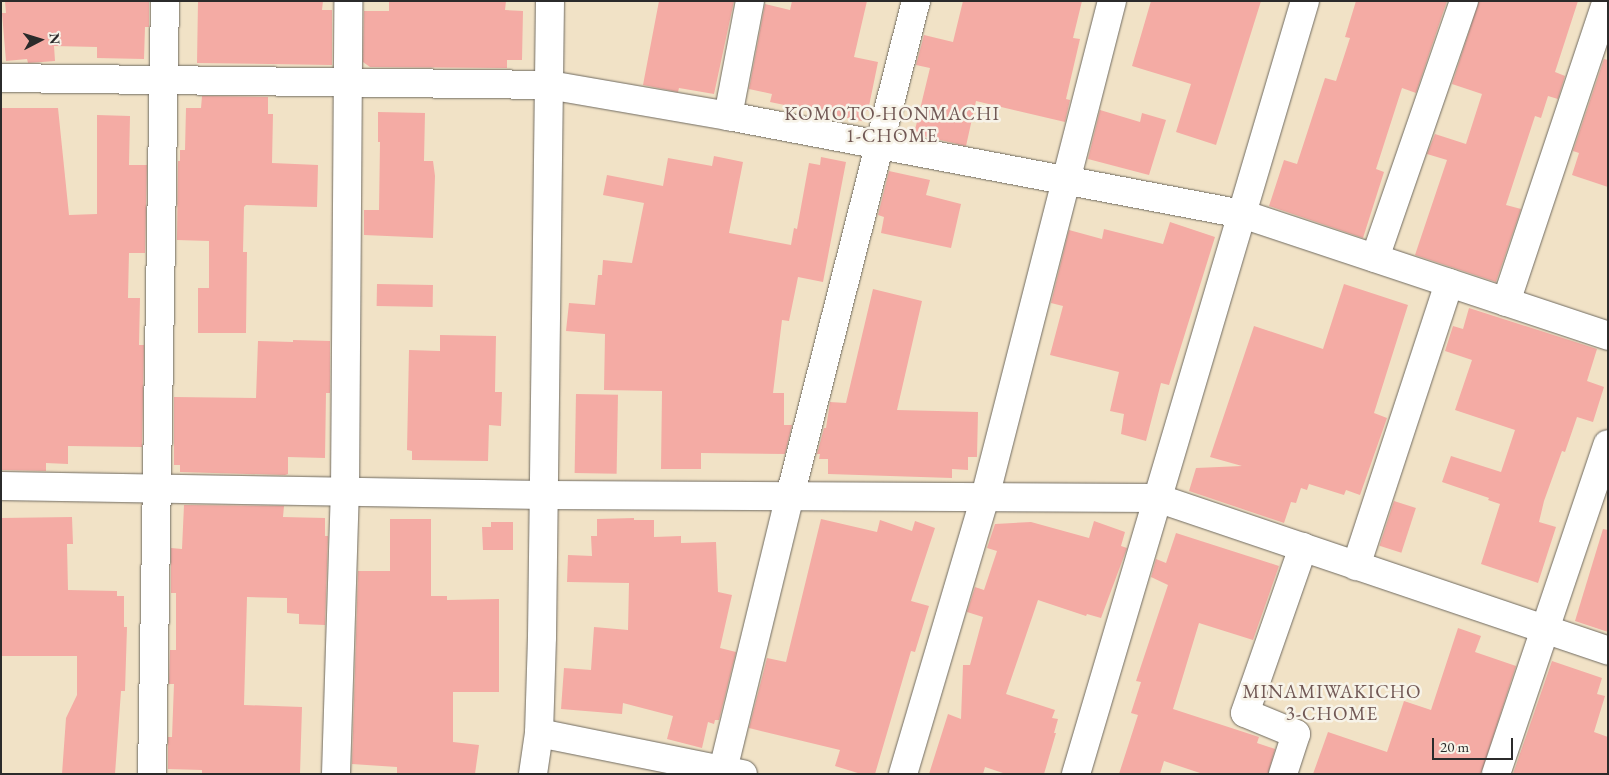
<!DOCTYPE html>
<html>
<head>
<meta charset="utf-8">
<style>
  body { margin:0 }
  #map { position:relative; width:1609px; height:775px; overflow:hidden; background:#f1e2c6; font-family:"EB Garamond",serif }
  div>[style] { position:absolute }
  .building>* { inset:0; background:#f4aba4; transform-origin:0 0 }
  .roads { filter:drop-shadow(0 0 1px #706b61) drop-shadow(0 0 1px #706b61) }
  .street>* { height:28px; margin:-14px; padding:0 14px; transform-origin:14px; border-radius:14px; background:#fff }
  .secondary>* { height:28px; margin:-14px; padding:0 14px; transform-origin:14px; border-radius:14px; background:#fff }
  span { translate:-50% -50%; white-space:nowrap; text-align:center; line-height:1.15; -webkit-text-stroke:5px #f7f3e8; paint-order:stroke }
  .neighbourhood-label { font-size:19px; color:#715855; letter-spacing:1px }
  .frame { position:absolute; inset:0; border:2px solid #2b2b2b; pointer-events:none }
  .north { position:absolute; left:15px; top:15px; width:50px; height:50px; -webkit-text-stroke:4px #f7f3e8; paint-order:stroke; rotate:85deg; font-size:14px; font-weight:700; line-height:20px; text-align:center; color:#2b2b2b }
  .north::after { content:''; display:block; margin:auto; width:18px; height:22px; background:#2b2b2b; clip-path:polygon(50% 0,100% 100%,50% 72%,0 100%) }
  .scale { position:absolute; left:1432px; top:738px; width:81px; height:22px; box-sizing:border-box; border:2px solid #2b2b2b; border-top:0; padding-left:6px; font-size:15px; line-height:18px; white-space:nowrap; color:#2b2b2b; -webkit-text-stroke:4px #f7f3e8; paint-order:stroke }
</style>
</head>
<body>
<div id="map">
  <div class="building">
    <i style="clip-path:polygon(5px 1px,149px 1px,149px 27px,145px 27px,144px 59px,97px 58px,97px 47px,54px 46px,55px 61px,28px 63px,27px 59px,6px 61px,2px 13px,6px 13px)"></i>
    <i style="clip-path:polygon(198px 1px,323px 1px,322px 10px,332px 10px,332px 65px,197px 63px)"></i>
    <i style="clip-path:polygon(389px 1px,506px 1px,505px 10px,523px 11px,522px 60px,507px 60px,507px 68px,370px 67px,363px 62px,364px 11px,389px 11px)"></i>
    <i style="clip-path:polygon(659px 1px,734px 1px,714px 94px,679px 88px,678px 92px,643px 85px)"></i>
    <i style="clip-path:polygon(792px 1px,867px 1px,854px 57px,878px 62px,868px 111px,864px 110px,862px 121px,770px 102px,772px 94px,749px 89px,765px 4px,790px 10px)"></i>
    <i style="clip-path:polygon(963px 1px,1082px 1px,1073px 38px,1080px 39px,1066px 99px,1070px 100px,1065px 122px,976px 101px,966px 146px,914px 134px,930px 68px,916px 65px,924px 35px,953px 42px)"></i>
    <i style="clip-path:polygon(1151px 1px,1261px 1px,1216px 145px,1176px 132px,1191px 84px,1132px 66px)"></i>
    <i style="clip-path:polygon(1356px 1px,1447px 1px,1416px 93px,1402px 88px,1376px 169px,1384px 172px,1363px 238px,1269px 206px,1284px 160px,1297px 164px,1325px 78px,1336px 81px,1350px 38px,1345px 37px)"></i>
    <i style="clip-path:polygon(1479px 1px,1578px 1px,1555px 72px,1565px 76px,1558px 99px,1548px 96px,1541px 118px,1535px 116px,1506px 205px,1521px 209px,1496px 282px,1415px 255px,1447px 160px,1427px 154px,1435px 134px,1466px 144px,1482px 94px,1452px 84px)"></i>
    <i style="clip-path:polygon(1604px 59px,1608px 60px,1608px 187px,1572px 175px,1579px 153px,1573px 151px)"></i>
    <i style="clip-path:polygon(202px 96px,268px 97px,268px 114px,273px 114px,272px 163px,318px 165px,317px 207px,246px 205px,244px 207px,243px 252px,247px 252px,246px 333px,198px 333px,198px 288px,209px 288px,209px 241px,177px 240px,178px 161px,180px 161px,180px 150px,185px 150px,186px 108px,201px 108px)"></i>
    <i style="clip-path:polygon(1px 108px,58px 108px,69px 215px,97px 214px,97px 115px,130px 116px,129px 165px,147px 165px,145px 253px,129px 253px,128px 298px,140px 298px,139px 345px,144px 345px,142px 447px,68px 446px,68px 464px,46px 463px,46px 471px,1px 470px)"></i>
    <i style="clip-path:polygon(1100px 110px,1140px 122px,1142px 113px,1166px 120px,1149px 175px,1088px 159px)"></i>
    <i style="clip-path:polygon(378px 112px,425px 113px,424px 161px,433px 161px,435px 176px,433px 238px,364px 235px,364px 210px,379px 210px,380px 142px,378px 142px)"></i>
    <i style="clip-path:polygon(714px 156px,743px 162px,729px 233px,791px 245px,794px 228px,797px 229px,809px 163px,820px 165px,821px 157px,846px 162px,823px 282px,798px 277px,789px 321px,782px 320px,773px 393px,784px 393px,784px 425px,792px 425px,785px 454px,701px 453px,701px 469px,661px 469px,662px 391px,604px 390px,605px 334px,566px 331px,569px 303px,595px 305px,598px 275px,602px 275px,603px 260px,632px 263px,644px 203px,603px 195px,607px 175px,663px 186px,668px 158px,712px 166px)"></i>
    <i style="clip-path:polygon(889px 171px,930px 180px,926px 195px,961px 204px,951px 248px,881px 233px,884px 217px,878px 215px)"></i>
    <i style="clip-path:polygon(1170px 222px,1215px 237px,1169px 385px,1161px 383px,1146px 441px,1121px 434px,1124px 414px,1110px 411px,1119px 372px,1050px 355px,1063px 306px,1051px 303px,1069px 230px,1102px 239px,1104px 229px,1163px 244px)"></i>
    <i style="left:377px;top:284px;width:56px;height:22px;rotate:1deg"></i>
    <i style="clip-path:polygon(1344px 284px,1408px 305px,1374px 413px,1387px 418px,1360px 495px,1346px 490px,1344px 495px,1309px 484px,1307px 490px,1301px 488px,1296px 503px,1291px 502px,1284px 523px,1189px 491px,1196px 468px,1242px 466px,1210px 457px,1254px 326px,1323px 349px)"></i>
    <i style="clip-path:polygon(873px 289px,922px 301px,897px 410px,978px 412px,977px 457px,968px 457px,968px 470px,952px 469px,952px 478px,828px 474px,828px 459px,819px 459px,820px 454px,817px 454px,824px 428px,826px 428px,830px 402px,846px 403px)"></i>
    <i style="clip-path:polygon(1469px 308px,1597px 349px,1587px 381px,1604px 387px,1593px 422px,1577px 417px,1565px 452px,1562px 451px,1544px 501px,1539px 522px,1556px 527px,1538px 583px,1481px 564px,1500px 504px,1488px 500px,1489px 498px,1442px 482px,1451px 456px,1501px 472px,1515px 430px,1455px 410px,1472px 360px,1445px 351px,1453px 326px,1463px 329px)"></i>
    <i style="clip-path:polygon(440px 335px,496px 336px,495px 392px,502px 392px,501px 426px,489px 425px,488px 461px,412px 460px,412px 451px,407px 450px,409px 350px,440px 351px)"></i>
    <i style="clip-path:polygon(293px 340px,330px 341px,330px 393px,326px 393px,325px 458px,288px 457px,288px 474px,285px 475px,180px 472px,180px 465px,174px 465px,174px 397px,256px 398px,258px 341px,293px 342px)"></i>
    <i style="left:576px;top:394px;width:42px;height:79px;rotate:1deg"></i>
    <i style="left:1394px;top:501px;width:23px;height:47px;rotate:18deg"></i>
    <i style="clip-path:polygon(184px 505px,284px 506px,283px 517px,325px 518px,325px 536px,328px 536px,325px 625px,299px 624px,299px 614px,287px 613px,287px 598px,247px 597px,244px 705px,302px 707px,300px 774px,202px 774px,202px 770px,168px 769px,168px 737px,172px 737px,174px 684px,169px 684px,170px 650px,176px 650px,176px 593px,171px 593px,171px 548px,182px 549px)"></i>
    <i style="clip-path:polygon(72px 517px,73px 544px,67px 544px,68px 590px,117px 591px,117px 596px,124px 596px,124px 627px,127px 627px,125px 691px,121px 691px,115px 774px,62px 774px,66px 718px,77px 695px,77px 656px,1px 656px,1px 518px)"></i>
    <i style="clip-path:polygon(634px 518px,634px 520px,654px 520px,654px 537px,681px 536px,681px 543px,716px 542px,718px 592px,732px 595px,720px 648px,736px 652px,719px 720px,715px 720px,714px 724px,708px 722px,702px 748px,667px 739px,673px 716px,623px 703px,622px 714px,561px 709px,564px 668px,591px 670px,594px 627px,628px 630px,629px 583px,567px 582px,568px 555px,592px 556px,591px 536px,597px 536px,597px 519px)"></i>
    <i style="clip-path:polygon(390px 519px,431px 519px,431px 596px,447px 596px,447px 600px,499px 599px,499px 692px,453px 692px,453px 742px,479px 745px,475px 774px,397px 774px,397px 767px,352px 764px,358px 571px,390px 571px)"></i>
    <i style="clip-path:polygon(821px 519px,877px 532px,880px 520px,912px 531px,915px 521px,935px 528px,911px 601px,929px 606px,915px 652px,911px 651px,875px 774px,861px 774px,835px 766px,840px 750px,749px 728px,767px 658px,786px 662px)"></i>
    <i style="clip-path:polygon(1094px 521px,1125px 532px,1121px 546px,1127px 548px,1101px 618px,1087px 614px,1086px 616px,1038px 600px,1006px 694px,1055px 710px,1052px 718px,1058px 719px,1054px 733px,1056px 733px,1044px 774px,1006px 774px,985px 767px,983px 774px,929px 774px,948px 714px,961px 719px,963px 665px,970px 665px,983px 617px,967px 612px,975px 587px,984px 590px,997px 551px,987px 548px,995px 524px,1031px 522px,1089px 538px)"></i>
    <i style="clip-path:polygon(491px 522px,513px 522px,513px 550px,483px 550px,482px 527px,491px 527px)"></i>
    <i style="clip-path:polygon(1603px 529px,1608px 530px,1608px 632px,1575px 621px)"></i>
    <i style="clip-path:polygon(1176px 533px,1279px 566px,1253px 640px,1199px 623px,1173px 709px,1259px 737px,1257px 743px,1275px 749px,1268px 774px,1203px 774px,1164px 761px,1160px 774px,1119px 774px,1138px 715px,1131px 713px,1141px 682px,1136px 681px,1168px 585px,1151px 577px,1156px 559px,1166px 563px)"></i>
    <i style="clip-path:polygon(1458px 628px,1481px 636px,1475px 652px,1516px 666px,1481px 774px,1313px 774px,1328px 732px,1387px 752px,1404px 701px,1431px 710px)"></i>
    <i style="clip-path:polygon(1552px 661px,1602px 678px,1597px 694px,1605px 696px,1594px 732px,1608px 737px,1608px 774px,1513px 774px)"></i>
  </div>
  <div class="roads">
    <div class="street">
      <i style="left:1px;top:78px;width:548px;rotate:0.73deg"></i>
      <i style="left:549px;top:85px;width:182px;rotate:9.8deg"></i>
      <i style="left:728px;top:116px;width:523px;rotate:10.79deg"></i>
      <i style="left:1242px;top:214px;width:386px;rotate:18.4deg"></i>
      <i style="left:728px;top:116px;width:117px;rotate:-79.2deg"></i>
      <i style="left:1375px;top:258px;width:272px;rotate:-70.9deg"></i>
      <i style="left:1506px;top:302px;width:317px;rotate:-71.5deg"></i>
      <i style="left:1px;top:486px;width:543px;rotate:0.95deg"></i>
      <i style="left:544px;top:495px;width:613px;rotate:0.28deg"></i>
      <i style="left:1157px;top:498px;width:476px;rotate:18.7deg"></i>
      <i style="left:1356px;top:566px;width:298px;rotate:-71.8deg"></i>
      <i style="left:539px;top:733px;width:208px;rotate:11.4deg"></i>
      <i style="left:152px;top:774px;width:773px;rotate:-89.04deg"></i>
      <i style="left:336px;top:774px;width:283px;rotate:-88.2deg"></i>
      <i style="left:345px;top:491px;width:490px;rotate:-89.6deg"></i>
      <i style="left:722px;top:774px;width:286px;rotate:-76.3deg"></i>
      <i style="left:790px;top:496px;width:511px;rotate:-75.72deg"></i>
      <i style="left:903px;top:774px;width:289px;rotate:-73.5deg"></i>
      <i style="left:985px;top:497px;width:512px;rotate:-75.64deg"></i>
      <i style="left:1076px;top:774px;width:806px;rotate:-73.5deg"></i>
      <i style="left:1283px;top:774px;width:42px;rotate:-72deg"></i>
      <i style="left:1296px;top:734px;width:55px;rotate:-157.6deg"></i>
      <i style="left:1245px;top:713px;width:176px;rotate:-70.7deg"></i>
      <i style="left:1496px;top:774px;width:348px;rotate:-71.3deg"></i>
    </div>
    <div class="secondary">
      <i style="left:533px;top:774px;width:41px;rotate:-81.7deg"></i>
      <i style="left:539px;top:733px;width:96px;rotate:-88.2deg"></i>
      <i style="left:542px;top:637px;width:636px;rotate:-89.28deg"></i>
    </div>
  </div>
  <div class="neighbourhood-label">
    <span style="left:892px;top:125px">KOMOTO-HONMACHI<br>1-CHOME</span>
    <span style="left:1332px;top:703px">MINAMIWAKICHO<br>3-CHOME</span>
  </div>
  <div class="frame"></div>
  <div class="north">N</div>
  <div class="scale">20 m</div>
</div>
</body>
</html>
